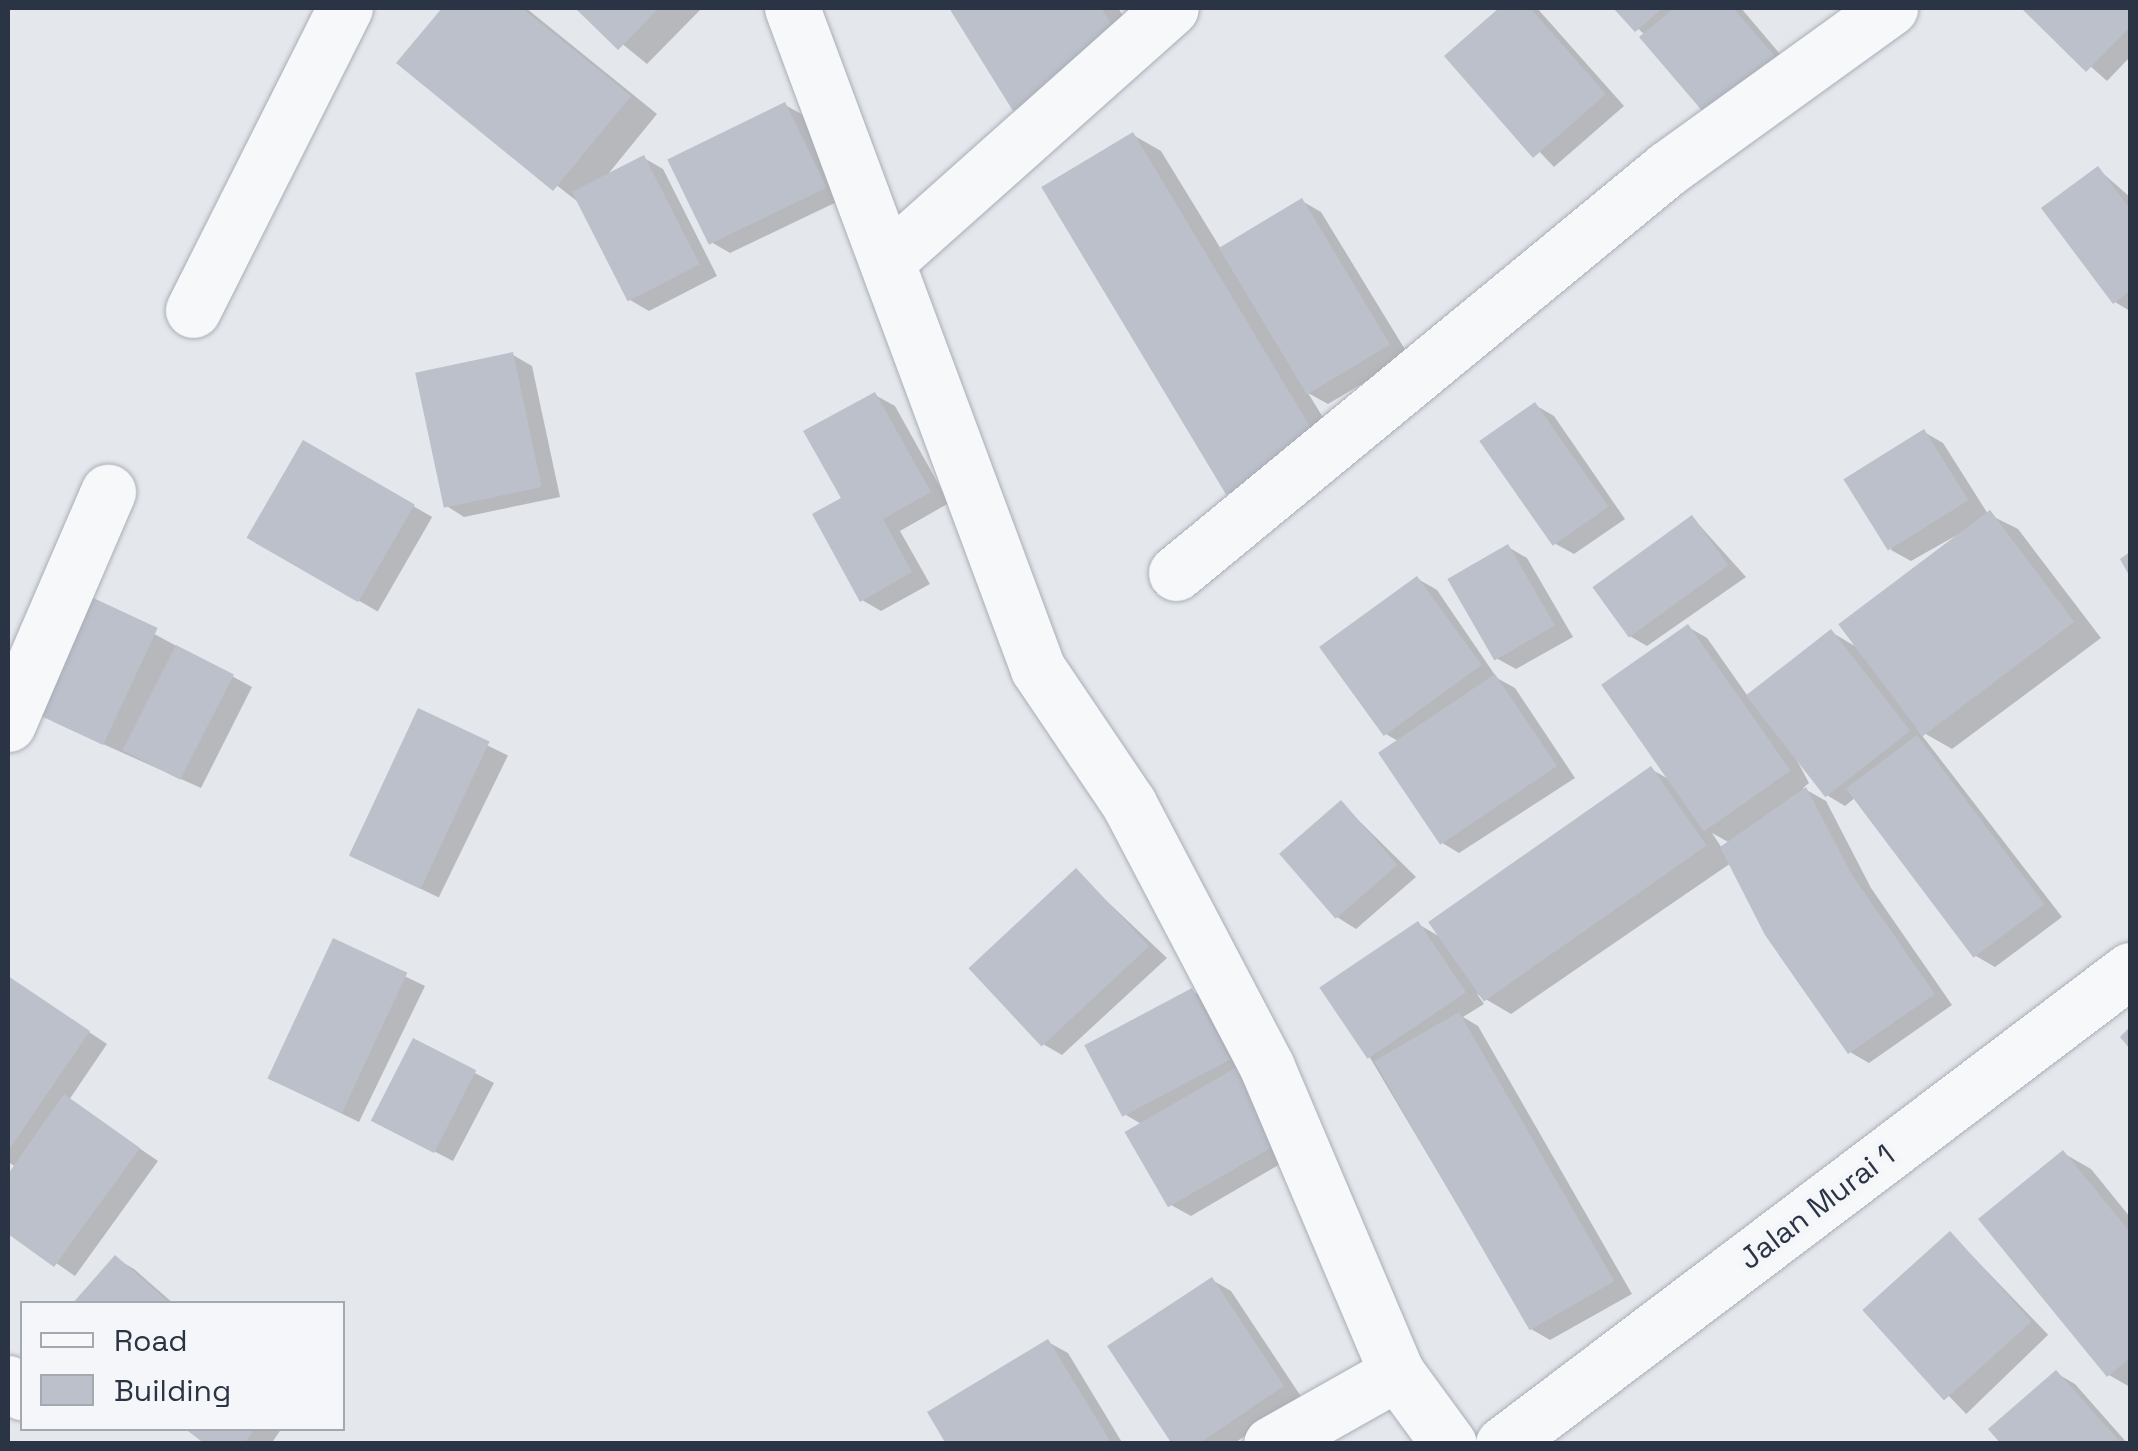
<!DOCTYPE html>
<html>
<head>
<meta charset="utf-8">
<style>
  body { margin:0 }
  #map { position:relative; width:2138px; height:1451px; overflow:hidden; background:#e4e7ec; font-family:"Space Grotesk",sans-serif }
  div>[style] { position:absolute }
  .shadow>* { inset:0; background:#0003; transform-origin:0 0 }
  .building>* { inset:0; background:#bbc0ca; transform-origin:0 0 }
  .roads { filter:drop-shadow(0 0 2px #a9aeb7) drop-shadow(0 0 2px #a9aeb7) }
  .street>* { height:55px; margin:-27.5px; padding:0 27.5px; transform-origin:27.5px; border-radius:27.5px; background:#f7f8fa }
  span { translate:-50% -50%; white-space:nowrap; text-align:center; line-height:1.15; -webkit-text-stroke:10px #f4f6f9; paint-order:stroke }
  .street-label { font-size:30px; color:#2b3445 }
  .frame { position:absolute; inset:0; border:10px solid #2b3445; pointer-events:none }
  .legend { position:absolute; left:20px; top:1301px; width:325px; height:130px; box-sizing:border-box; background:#f4f6f9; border:2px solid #a4a8b1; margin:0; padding:12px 18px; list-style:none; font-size:30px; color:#2b3445 }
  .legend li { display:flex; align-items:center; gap:20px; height:50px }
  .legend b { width:50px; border:2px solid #a4a8b1 }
</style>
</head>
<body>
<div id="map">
  <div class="shadow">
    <i style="clip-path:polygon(446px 8px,526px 8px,657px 114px,604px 179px,644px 158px,663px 169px,717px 276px,649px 311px,630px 300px,582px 205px,400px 63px)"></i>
    <i style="clip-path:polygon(578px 8px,702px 8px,647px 64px)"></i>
    <i style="clip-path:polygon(952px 8px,1118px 8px,1150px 60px,1043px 125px,1015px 109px)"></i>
    <i style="clip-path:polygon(1503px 8px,1537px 8px,1624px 106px,1554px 167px,1448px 56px)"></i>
    <i style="clip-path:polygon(1616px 8px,1741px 8px,1796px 73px,1645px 35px)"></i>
    <i style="clip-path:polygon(2025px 8px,2130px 8px,2130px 57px,2107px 81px)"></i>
    <i style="clip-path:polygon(785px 105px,805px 116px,845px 198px,730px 253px,711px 242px)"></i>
    <i style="clip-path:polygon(1133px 135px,1161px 151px,1221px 249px,1302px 201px,1321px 212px,1409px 356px,1328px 404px,1308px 393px,1346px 455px,1258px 509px,1230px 493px)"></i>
    <i style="clip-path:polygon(2098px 169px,2130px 197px,2130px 311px,2115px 302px)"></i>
    <i style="clip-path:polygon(513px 355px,532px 366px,560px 497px,464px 517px,445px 505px)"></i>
    <i style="clip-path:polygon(875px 395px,895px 406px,949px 503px,900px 531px,930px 584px,881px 611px,862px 600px,844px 499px)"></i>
    <i style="clip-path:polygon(1535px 405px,1554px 416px,1625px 519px,1574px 554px,1554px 543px)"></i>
    <i style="clip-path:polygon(evenodd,1924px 432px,1943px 443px,1988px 514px,2018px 529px,2101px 638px,1952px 749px,1917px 729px,2062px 917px,1995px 967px,1976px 956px,1856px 797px,1845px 806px,1825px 794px,1792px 751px,1809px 783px,1803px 788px,1826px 801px,1871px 888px,1952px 1005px,1869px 1063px,1850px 1052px,1731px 863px,1511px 1014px,1477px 994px,1484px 1004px,1463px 1017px,1478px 1026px,1632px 1294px,1550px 1340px,1531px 1329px,1369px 1056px,1418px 924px,1442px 938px,1651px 769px,1672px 781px,1688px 627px,1707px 638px,1747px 695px,1831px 632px,1860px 649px,1973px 526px,1911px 561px,1891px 550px,1924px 432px,1712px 833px,1730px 843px,1722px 848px,1712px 833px)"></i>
    <i style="left:304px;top:443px;width:148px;height:109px;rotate:30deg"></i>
    <i style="clip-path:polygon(1693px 518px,1746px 577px,1647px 646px,1628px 635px)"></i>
    <i style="clip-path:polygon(1508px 547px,1527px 558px,1573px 637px,1516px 669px,1496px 658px)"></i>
    <i style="clip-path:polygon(1418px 579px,1437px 590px,1497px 678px,1515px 688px,1575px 778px,1459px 853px,1439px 841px,1398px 741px,1384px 733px)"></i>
    <i style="clip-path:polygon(88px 598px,252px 687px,201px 788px,54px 722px)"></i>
    <i style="left:419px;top:712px;width:99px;height:158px;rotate:26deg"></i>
    <i style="clip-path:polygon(1341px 803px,1416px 877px,1356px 929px,1337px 917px)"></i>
    <i style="clip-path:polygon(1076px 872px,1167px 958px,1062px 1055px,1043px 1044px)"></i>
    <i style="clip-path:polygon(334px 942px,425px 986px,359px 1122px,289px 1088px)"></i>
    <i style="clip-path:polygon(8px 978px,107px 1044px,69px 1100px,158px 1161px,75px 1276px,8px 1230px,16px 1167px,8px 1162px)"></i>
    <i style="clip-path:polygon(1192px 991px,1211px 1002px,1306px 1149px,1191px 1216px,1171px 1205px,1143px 1125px,1126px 1115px)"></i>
    <i style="clip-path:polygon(414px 1041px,494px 1083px,453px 1161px,393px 1130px)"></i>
    <i style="clip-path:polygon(2063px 1153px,2091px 1169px,2130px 1217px,2130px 1387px,2109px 1375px)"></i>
    <i style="left:1951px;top:1234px;width:140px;height:114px;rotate:46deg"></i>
    <i style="clip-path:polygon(115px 1258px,134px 1269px,174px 1304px,75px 1304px)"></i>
    <i style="clip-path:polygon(1212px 1280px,1231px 1291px,1302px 1398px,1233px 1444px,1175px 1444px)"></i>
    <i style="clip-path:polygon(1048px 1342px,1068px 1353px,1123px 1444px,949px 1444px)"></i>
    <i style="clip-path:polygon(2056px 1373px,2075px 1384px,2128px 1444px,2005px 1444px)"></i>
    <i style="clip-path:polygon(188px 1428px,282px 1428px,271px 1444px,209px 1444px)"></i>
  </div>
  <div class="building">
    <i style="clip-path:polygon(442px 8px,522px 8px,631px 96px,553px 191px,396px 63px)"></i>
    <i style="clip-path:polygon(575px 8px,659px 8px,618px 50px)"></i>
    <i style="clip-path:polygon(949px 8px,1101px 8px,1124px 44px,1013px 111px)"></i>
    <i style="clip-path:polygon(1499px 8px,1530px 8px,1606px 94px,1533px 158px,1444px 56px)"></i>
    <i style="clip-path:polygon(1613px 8px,1663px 8px,1635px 32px)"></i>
    <i style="clip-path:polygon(1674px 8px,1733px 8px,1779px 61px,1710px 120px,1639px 37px)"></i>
    <i style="clip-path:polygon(2021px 8px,2130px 8px,2130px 27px,2086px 72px)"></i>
    <i style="left:785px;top:102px;width:95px;height:131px;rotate:64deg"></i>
    <i style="left:1133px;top:132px;width:359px;height:107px;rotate:59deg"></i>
    <i style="left:644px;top:155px;width:123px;height:81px;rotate:63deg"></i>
    <i style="clip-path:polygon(2098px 166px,2130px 209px,2130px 291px,2113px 304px,2041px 208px)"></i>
    <i style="left:1302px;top:198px;width:171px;height:97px;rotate:59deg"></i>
    <i style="left:513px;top:352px;width:138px;height:100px;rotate:78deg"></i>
    <i style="clip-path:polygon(875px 392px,931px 492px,883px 519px,912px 572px,860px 602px,812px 514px,841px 498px,803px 431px)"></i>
    <i style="left:1535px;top:402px;width:128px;height:68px;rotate:55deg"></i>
    <i style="left:1924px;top:429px;width:84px;height:95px;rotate:58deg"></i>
    <i style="left:303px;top:440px;width:129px;height:113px;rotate:30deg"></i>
    <i style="left:1990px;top:510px;width:140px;height:190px;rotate:53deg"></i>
    <i style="left:1692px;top:515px;width:62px;height:123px;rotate:54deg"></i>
    <i style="left:1508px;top:544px;width:94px;height:70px;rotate:60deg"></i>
    <i style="clip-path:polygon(2130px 552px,2130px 577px,2120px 559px)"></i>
    <i style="left:1417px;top:576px;width:110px;height:121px;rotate:54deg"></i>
    <i style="left:87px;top:595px;width:78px;height:129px;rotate:25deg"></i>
    <i style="left:1688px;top:624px;width:179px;height:106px;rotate:55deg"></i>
    <i style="left:1831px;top:629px;width:129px;height:108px;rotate:52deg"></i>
    <i style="left:176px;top:645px;width:65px;height:118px;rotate:27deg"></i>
    <i style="left:1495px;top:674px;width:111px;height:141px;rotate:56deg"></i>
    <i style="left:418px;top:708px;width:79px;height:163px;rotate:25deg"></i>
    <i style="left:1917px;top:735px;width:212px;height:89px;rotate:53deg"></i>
    <i style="left:1651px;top:766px;width:97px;height:272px;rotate:55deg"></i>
    <i style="clip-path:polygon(1806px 787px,1852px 875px,1935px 994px,1848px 1054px,1765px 935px,1720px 847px)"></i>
    <i style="left:1341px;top:800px;width:86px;height:82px;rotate:49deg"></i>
    <i style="left:1076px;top:868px;width:107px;height:147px;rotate:47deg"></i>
    <i style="left:1418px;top:921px;width:86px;height:119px;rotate:56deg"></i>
    <i style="left:333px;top:938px;width:82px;height:155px;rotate:25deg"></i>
    <i style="clip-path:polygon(8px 976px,90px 1031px,8px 1151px)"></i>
    <i style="left:1192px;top:988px;width:81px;height:122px;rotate:62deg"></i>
    <i style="left:1459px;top:1012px;width:311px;height:98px;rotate:60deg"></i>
    <i style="clip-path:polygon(2130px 1027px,2130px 1049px,2120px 1037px)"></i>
    <i style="left:413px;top:1038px;width:71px;height:93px;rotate:27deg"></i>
    <i style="left:1244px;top:1063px;width:87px;height:138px;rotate:60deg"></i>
    <i style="clip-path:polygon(64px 1094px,140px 1148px,54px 1267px,8px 1234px,8px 1174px)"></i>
    <i style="clip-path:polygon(2063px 1150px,2130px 1232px,2130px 1358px,2107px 1377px,1978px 1219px)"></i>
    <i style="left:1950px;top:1231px;width:122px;height:118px;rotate:48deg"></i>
    <i style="clip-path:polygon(115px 1255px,171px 1304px,72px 1304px)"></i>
    <i style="clip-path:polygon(1212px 1277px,1284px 1386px,1198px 1444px,1172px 1444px,1107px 1346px)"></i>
    <i style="clip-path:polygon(1048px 1339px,1112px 1444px,946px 1444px,927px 1412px)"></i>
    <i style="clip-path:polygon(2056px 1370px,2122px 1444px,2001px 1444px,1988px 1429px)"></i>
    <i style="clip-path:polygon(184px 1428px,255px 1428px,244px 1444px,205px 1444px)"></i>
  </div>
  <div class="roads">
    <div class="street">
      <i style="left:792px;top:8px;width:705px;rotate:69.59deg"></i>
      <i style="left:1038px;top:669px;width:163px;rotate:56deg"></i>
      <i style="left:1129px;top:804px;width:297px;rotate:62.3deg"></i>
      <i style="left:1267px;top:1067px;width:332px;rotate:67deg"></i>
      <i style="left:1397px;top:1373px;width:88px;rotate:53.8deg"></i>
      <i style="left:887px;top:261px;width:380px;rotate:-41.7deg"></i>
      <i style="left:193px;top:310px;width:338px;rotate:-63.3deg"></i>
      <i style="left:1176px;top:573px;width:637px;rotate:-39.46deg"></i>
      <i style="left:1668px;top:168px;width:274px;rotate:-35.8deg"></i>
      <i style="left:8px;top:724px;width:253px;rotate:-66.7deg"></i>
      <i style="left:8px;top:1383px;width:17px;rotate:33deg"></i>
      <i style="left:1271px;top:1444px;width:145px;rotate:-29.4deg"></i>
      <i style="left:1503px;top:1444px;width:786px;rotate:-37.09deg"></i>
    </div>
  </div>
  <div class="street-label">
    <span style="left:1817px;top:1207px;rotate:-37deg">Jalan Murai 1</span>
  </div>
  <div class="frame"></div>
  <ul class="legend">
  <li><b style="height:12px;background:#f7f8fa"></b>Road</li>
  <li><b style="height:28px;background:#bbc0ca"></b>Building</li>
  </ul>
</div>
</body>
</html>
